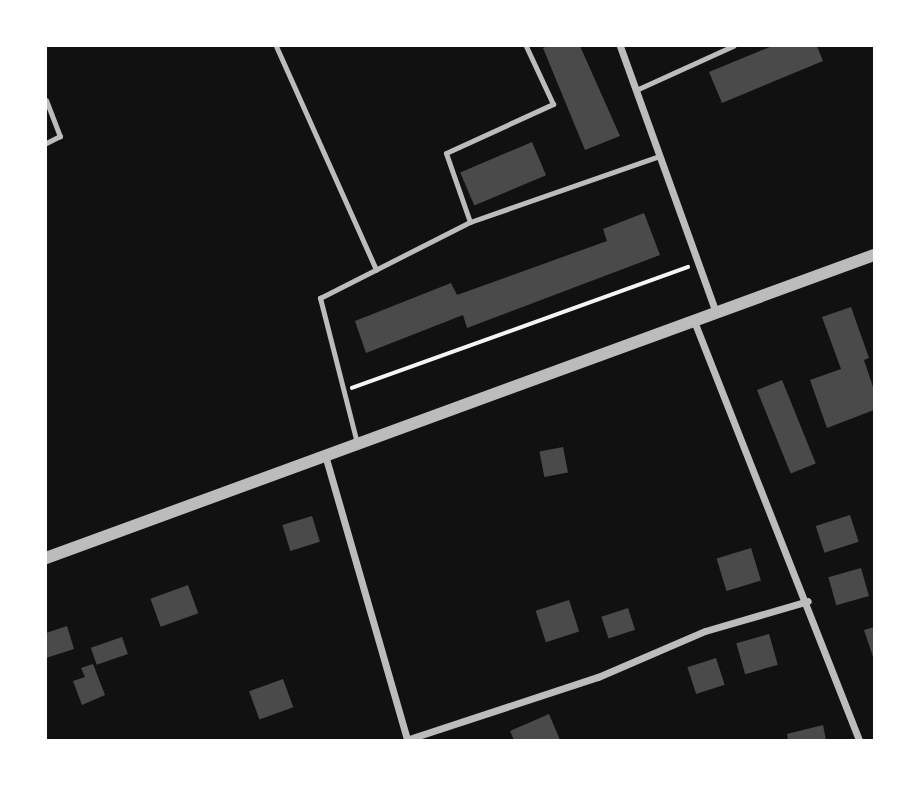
<!DOCTYPE html>
<html>
<head>
<meta charset="utf-8">
<style>
  body { margin:0 }
  #map { position:relative; width:920px; height:786px; overflow:hidden; background:#111; font-family:"Open Sans",sans-serif }
  div>[style] { position:absolute }
  .building>* { inset:0; background:#4a4a4a; transform-origin:0 0 }
  .path>* { height:3.5px; margin:-1.75px; padding:0 1.75px; transform-origin:1.75px; border-radius:1.75px; background:#f5f5f5 }
  .service>* { height:5px; margin:-2.5px; padding:0 2.5px; transform-origin:2.5px; border-radius:2.5px; background:#bcbcbc }
  .minor>* { height:7px; margin:-3.5px; padding:0 3.5px; transform-origin:3.5px; border-radius:3.5px; background:#bcbcbc }
  .tertiary>* { height:12px; margin:-6px; padding:0 6px; transform-origin:6px; border-radius:6px; background:#bcbcbc }
  span { translate:-50% -50%; white-space:nowrap; text-align:center; line-height:1.15; -webkit-text-stroke:5px #fff; paint-order:stroke }
  .frame { position:absolute; inset:0; border:47px solid #fff; pointer-events:none }
</style>
</head>
<body>
<div id="map">
  <div class="building">
    <i style="clip-path:polygon(548px 46px,580px 46px,620px 136px,585px 150px,543px 48px)"></i>
    <i style="clip-path:polygon(772px 46px,817px 46px,823px 61px,722px 103px,709px 72px)"></i>
    <i style="left:532px;top:142px;width:36px;height:78px;rotate:67deg"></i>
    <i style="clip-path:polygon(644px 213px,660px 255px,467px 328px,463px 315px,366px 353px,355px 321px,451px 283px,457px 295px,607px 241px,603px 229px)"></i>
    <i style="clip-path:polygon(851px 307px,869px 358px,864px 360px,874px 390px,874px 410px,827px 428px,810px 380px,841px 369px,822px 317px)"></i>
    <i style="left:782px;top:380px;width:90px;height:27px;rotate:68deg"></i>
    <i style="left:563px;top:447px;width:26px;height:24px;rotate:79deg"></i>
    <i style="left:850px;top:515px;width:28px;height:36px;rotate:72deg"></i>
    <i style="left:312px;top:516px;width:27px;height:31px;rotate:73deg"></i>
    <i style="left:751px;top:548px;width:34px;height:36px;rotate:73deg"></i>
    <i style="left:861px;top:568px;width:29px;height:34px;rotate:74deg"></i>
    <i style="left:188px;top:585px;width:30px;height:40px;rotate:70deg"></i>
    <i style="left:569px;top:600px;width:33px;height:35px;rotate:72deg"></i>
    <i style="left:628px;top:608px;width:23px;height:28px;rotate:72deg"></i>
    <i style="clip-path:polygon(67px 626px,74px 649px,46px 658px,46px 633px)"></i>
    <i style="clip-path:polygon(874px 627px,874px 660px,864px 630px)"></i>
    <i style="left:769px;top:634px;width:32px;height:34px;rotate:74deg"></i>
    <i style="left:122px;top:637px;width:18px;height:33px;rotate:71deg"></i>
    <i style="left:716px;top:658px;width:28px;height:30px;rotate:72deg"></i>
    <i style="clip-path:polygon(93px 664px,105px 695px,82px 705px,73px 681px,85px 677px,81px 668px)"></i>
    <i style="left:283px;top:679px;width:30px;height:36px;rotate:70deg"></i>
    <i style="clip-path:polygon(549px 714px,560px 740px,514px 740px,510px 731px)"></i>
    <i style="clip-path:polygon(823px 725px,826px 740px,788px 740px,787px 734px)"></i>
  </div>
  <div class="path">
    <i style="left:352px;top:388px;width:357px;rotate:-19.8deg"></i>
  </div>
  <div class="service">
    <i style="left:276px;top:46px;width:245px;rotate:65.9deg"></i>
    <i style="left:636px;top:90px;width:107px;rotate:-24.4deg"></i>
    <i style="left:46px;top:100px;width:39px;rotate:69deg"></i>
    <i style="left:60px;top:136px;width:16px;rotate:153deg"></i>
    <i style="left:470px;top:222px;width:201px;rotate:-19.2deg"></i>
    <i style="left:357px;top:443px;width:150px;rotate:-104.3deg"></i>
    <i style="left:320px;top:298px;width:168px;rotate:-26.9deg"></i>
    <i style="left:470px;top:222px;width:73px;rotate:-109.2deg"></i>
    <i style="left:446px;top:153px;width:118px;rotate:-24.6deg"></i>
    <i style="left:553px;top:104px;width:64px;rotate:-115deg"></i>
  </div>
  <div class="minor">
    <i style="left:620px;top:46px;width:284px;rotate:70.2deg"></i>
    <i style="left:694px;top:321px;width:450px;rotate:68.5deg"></i>
    <i style="left:325px;top:455px;width:297px;rotate:73.9deg"></i>
    <i style="left:406px;top:740px;width:202px;rotate:-18.2deg"></i>
    <i style="left:598px;top:677px;width:116px;rotate:-23.3deg"></i>
    <i style="left:705px;top:631px;width:107px;rotate:-16.2deg"></i>
  </div>
  <div class="tertiary">
    <i style="left:46px;top:558px;width:882px;rotate:-20.1deg"></i>
  </div>
  <div class="frame"></div>
</div>
</body>
</html>
